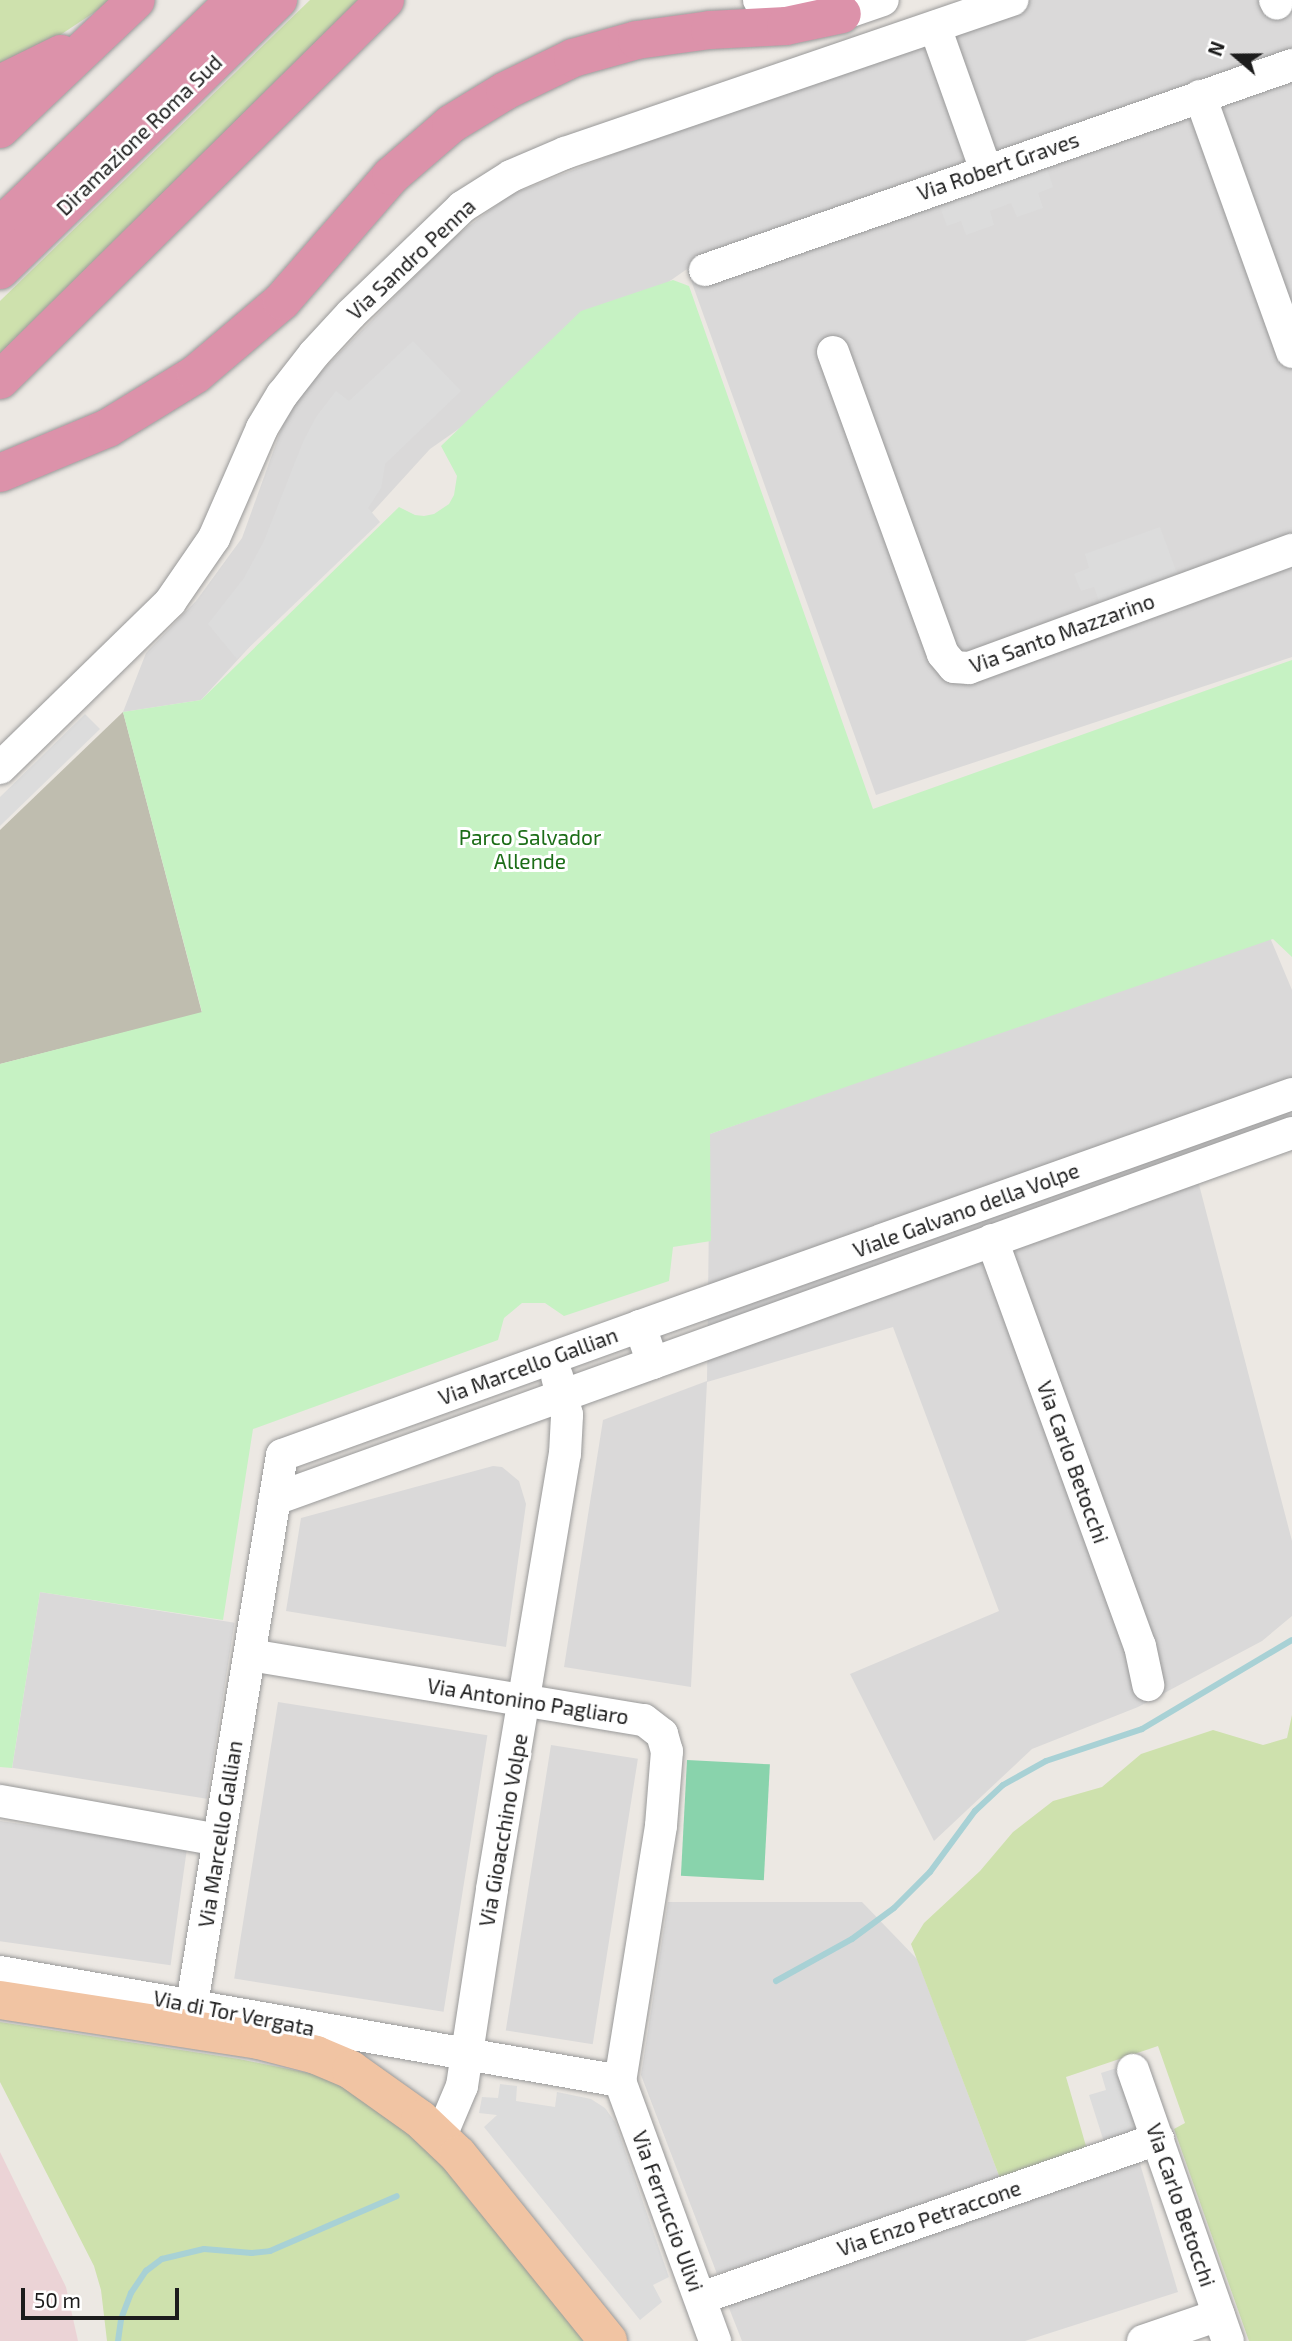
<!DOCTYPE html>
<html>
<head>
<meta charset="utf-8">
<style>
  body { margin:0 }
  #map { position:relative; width:1292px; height:2341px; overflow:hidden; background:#ece8e3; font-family:"Exo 2",sans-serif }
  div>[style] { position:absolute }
  .residential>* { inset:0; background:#dad9d9; transform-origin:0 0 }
  .commercial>* { inset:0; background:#ebd3d6 }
  .construction>* { inset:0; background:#bfbdaf }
  .grass>* { inset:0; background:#cee1ad }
  .park>* { inset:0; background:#c6f2c3 }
  .pitch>* { inset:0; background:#89d3ac; transform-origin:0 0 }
  .parking>* { inset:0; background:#dcdcdc }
  .stream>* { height:6px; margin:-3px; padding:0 3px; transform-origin:3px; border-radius:3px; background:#a8d1d5 }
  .roads { filter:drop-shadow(0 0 2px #999) drop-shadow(0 0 2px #999) }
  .minor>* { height:32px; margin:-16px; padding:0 16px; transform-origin:16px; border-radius:16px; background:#fff }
  .major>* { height:38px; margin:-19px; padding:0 19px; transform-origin:19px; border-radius:19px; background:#f1c4a3 }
  .highway>* { height:38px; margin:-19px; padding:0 19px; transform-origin:19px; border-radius:19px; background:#dc92aa }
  span { translate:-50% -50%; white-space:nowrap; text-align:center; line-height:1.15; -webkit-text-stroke:6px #fff; paint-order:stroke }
  .street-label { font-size:21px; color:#1c1c1c }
  .park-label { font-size:21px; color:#1c6d17 }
  .north { position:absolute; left:1201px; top:21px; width:70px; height:70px; -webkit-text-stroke:5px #fff; paint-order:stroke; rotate:290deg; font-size:19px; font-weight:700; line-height:28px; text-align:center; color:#1c1c1c }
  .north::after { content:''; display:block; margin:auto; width:24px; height:32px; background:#1c1c1c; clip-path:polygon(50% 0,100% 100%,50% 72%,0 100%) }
  .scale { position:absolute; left:21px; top:2288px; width:158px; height:32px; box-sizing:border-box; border:4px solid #1c1c1c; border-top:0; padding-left:9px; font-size:21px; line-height:24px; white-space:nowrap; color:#1c1c1c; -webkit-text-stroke:5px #fff; paint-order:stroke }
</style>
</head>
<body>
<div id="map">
  <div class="residential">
    <i style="clip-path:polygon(1031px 0,1292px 0,1292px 657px,876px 795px,687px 269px,430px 449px,201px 700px,123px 712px,146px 653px,196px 601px,242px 538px,283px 424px,305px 388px,453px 238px,510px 195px,935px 27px)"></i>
    <i style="clip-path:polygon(1269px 935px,1292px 990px,1292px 1133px,1196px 1173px,1292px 1541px,1292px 1616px,1262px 1641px,1138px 1707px,1032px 1749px,934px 1841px,850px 1674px,999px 1611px,893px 1327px,707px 1382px,691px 1687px,564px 1667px,603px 1420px,707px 1381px,710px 1134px)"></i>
    <i style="clip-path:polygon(493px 1466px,502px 1467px,519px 1481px,526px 1504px,506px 1647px,286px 1611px,301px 1518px)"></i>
    <i style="left:40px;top:1592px;width:197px;height:178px;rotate:9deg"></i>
    <i style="left:278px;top:1702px;width:212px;height:280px;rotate:9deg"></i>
    <i style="left:551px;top:1745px;width:88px;height:289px;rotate:9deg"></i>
    <i style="left:0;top:1821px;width:189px;height:119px;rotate:8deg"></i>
    <i style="clip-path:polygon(668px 1902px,862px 1902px,917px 1959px,1001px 2181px,717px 2274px,641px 2075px)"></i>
    <i style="clip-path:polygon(1138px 2157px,1178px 2292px,1025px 2341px,742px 2341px,727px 2303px)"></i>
  </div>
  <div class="commercial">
    <i style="clip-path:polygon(0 2152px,66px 2287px,78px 2341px,0 2341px)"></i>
  </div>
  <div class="construction">
    <i style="clip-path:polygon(123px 712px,202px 1013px,0 1064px,0 830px)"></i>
  </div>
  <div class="grass">
    <i style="clip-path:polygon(0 0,113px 0,30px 55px,0 70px)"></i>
    <i style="clip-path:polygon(310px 0,361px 0,0 354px,0 301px)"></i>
    <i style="clip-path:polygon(1292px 1715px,1292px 2341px,1249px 2341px,1174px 2129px,1185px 2123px,1158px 2046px,1066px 2077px,1088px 2153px,1001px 2181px,911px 1944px,924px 1923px,980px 1871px,1013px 1832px,1053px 1801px,1102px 1787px,1141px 1754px,1213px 1730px,1263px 1745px,1287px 1738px)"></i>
    <i style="clip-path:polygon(0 2022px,239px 2059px,318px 2075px,352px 2092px,404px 2128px,462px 2181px,460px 2189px,589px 2341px,107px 2341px,101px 2290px,94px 2266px,0 2082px)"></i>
  </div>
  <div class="park">
    <i style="clip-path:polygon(673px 280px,689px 286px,873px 809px,1292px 660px,1292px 957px,1273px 939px,710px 1134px,711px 1241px,673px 1247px,669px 1281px,564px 1316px,545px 1303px,522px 1303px,504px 1318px,498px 1340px,253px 1429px,223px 1620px,40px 1592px,12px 1768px,0 1767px,0 1064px,202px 1012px,123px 712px,201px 700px,399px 507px,415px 515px,424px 516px,434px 514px,449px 504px,454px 495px,457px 476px,441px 446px,581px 311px)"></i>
  </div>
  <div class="pitch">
    <i style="left:687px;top:1760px;width:83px;height:116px;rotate:3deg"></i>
  </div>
  <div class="parking">
    <i style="clip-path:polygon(1030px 166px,1032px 173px,1047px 168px,1053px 187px,1038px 193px,1043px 208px,1017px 217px,1011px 203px,990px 211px,994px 225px,966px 235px,961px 221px,947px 226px,940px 207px,954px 201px,952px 194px)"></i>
    <i style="clip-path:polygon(413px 341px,461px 391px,385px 464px,381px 488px,368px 508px,380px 522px,237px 659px,208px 624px,244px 578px,264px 541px,303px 442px,316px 417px,336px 391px,349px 401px)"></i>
    <i style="clip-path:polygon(1160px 527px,1183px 590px,1105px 618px,1094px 587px,1081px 591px,1074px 574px,1089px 568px,1085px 554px)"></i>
    <i style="clip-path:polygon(85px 714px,100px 729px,0 826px,0 797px)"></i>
    <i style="clip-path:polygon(1145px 2059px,1165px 2123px,1104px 2142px,1089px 2095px,1106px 2090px,1101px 2073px)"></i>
    <i style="clip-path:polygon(500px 2084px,517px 2086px,516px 2101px,555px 2107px,557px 2092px,591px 2099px,605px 2108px,615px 2122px,669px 2277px,653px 2285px,662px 2302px,640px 2320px,484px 2127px,497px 2115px,479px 2113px,482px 2097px,498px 2098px)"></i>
  </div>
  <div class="stream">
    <i style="left:776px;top:1981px;width:87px;rotate:-28.9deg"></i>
    <i style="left:852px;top:1939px;width:52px;rotate:-36.4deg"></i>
    <i style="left:894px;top:1908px;width:51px;rotate:-45deg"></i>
    <i style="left:930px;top:1872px;width:76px;rotate:-53.6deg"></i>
    <i style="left:975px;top:1811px;width:38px;rotate:-43deg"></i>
    <i style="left:1003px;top:1785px;width:49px;rotate:-29.2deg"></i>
    <i style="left:1046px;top:1761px;width:101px;rotate:-18.4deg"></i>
    <i style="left:1142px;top:1729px;width:174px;rotate:-30.7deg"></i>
    <i style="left:118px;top:2341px;width:22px;rotate:-82deg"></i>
    <i style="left:121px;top:2319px;width:28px;rotate:-69deg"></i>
    <i style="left:131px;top:2293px;width:27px;rotate:-56deg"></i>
    <i style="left:146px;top:2271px;width:20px;rotate:-37deg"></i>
    <i style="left:162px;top:2259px;width:43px;rotate:-13.4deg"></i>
    <i style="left:204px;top:2249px;width:48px;rotate:4.8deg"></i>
    <i style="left:252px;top:2253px;width:18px;rotate:-6deg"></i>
    <i style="left:270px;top:2251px;width:138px;rotate:-23.4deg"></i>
  </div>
  <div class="roads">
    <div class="minor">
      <i style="left:759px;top:0;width:84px;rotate:9.6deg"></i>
      <i style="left:842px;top:14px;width:43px;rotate:-18.9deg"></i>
      <i style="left:1275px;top:0;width:4px;rotate:63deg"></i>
      <i style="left:935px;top:27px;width:152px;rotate:70.4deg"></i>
      <i style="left:1200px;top:96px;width:272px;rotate:70.2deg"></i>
      <i style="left:705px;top:270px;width:622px;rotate:-19.25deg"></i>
      <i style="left:833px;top:352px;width:321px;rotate:70deg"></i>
      <i style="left:943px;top:654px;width:17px;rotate:50deg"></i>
      <i style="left:954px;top:667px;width:15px;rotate:4deg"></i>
      <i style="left:969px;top:668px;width:344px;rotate:-20.1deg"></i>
      <i style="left:0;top:768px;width:238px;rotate:-44.3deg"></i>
      <i style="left:170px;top:602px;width:78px;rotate:-55.5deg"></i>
      <i style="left:214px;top:538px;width:120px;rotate:-66.4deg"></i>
      <i style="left:262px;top:428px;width:39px;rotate:-59deg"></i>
      <i style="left:282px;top:395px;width:52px;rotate:-52deg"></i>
      <i style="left:314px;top:354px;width:54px;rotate:-47.2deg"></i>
      <i style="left:351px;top:314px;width:154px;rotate:-43.9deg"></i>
      <i style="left:462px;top:207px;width:58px;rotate:-32.3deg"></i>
      <i style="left:511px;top:176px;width:59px;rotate:-23.1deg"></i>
      <i style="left:565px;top:153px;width:473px;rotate:-18.9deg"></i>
      <i style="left:992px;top:1240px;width:432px;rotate:70deg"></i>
      <i style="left:1140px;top:1646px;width:40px;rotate:78deg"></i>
      <i style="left:640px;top:1326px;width:692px;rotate:-19.59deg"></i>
      <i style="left:653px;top:1363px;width:679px;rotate:-19.8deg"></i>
      <i style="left:250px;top:1655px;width:399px;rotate:9.4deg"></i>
      <i style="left:644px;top:1720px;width:23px;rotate:38deg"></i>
      <i style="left:662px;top:1734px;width:18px;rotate:74deg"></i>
      <i style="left:667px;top:1751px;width:75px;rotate:94.6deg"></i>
      <i style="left:661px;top:1826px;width:258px;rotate:99.1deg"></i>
      <i style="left:620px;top:2081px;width:277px;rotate:69.9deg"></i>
      <i style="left:0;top:1801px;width:222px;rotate:10.1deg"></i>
      <i style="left:0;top:1972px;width:630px;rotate:9.97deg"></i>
      <i style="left:192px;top:2004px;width:556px;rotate:-80.69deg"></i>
      <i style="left:282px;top:1455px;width:381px;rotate:-19.8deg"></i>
      <i style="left:640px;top:1326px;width:39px;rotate:71deg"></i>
      <i style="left:653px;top:1363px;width:402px;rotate:160.2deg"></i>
      <i style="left:1133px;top:2070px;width:287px;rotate:70.7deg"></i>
      <i style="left:440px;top:2138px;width:56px;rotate:-67.1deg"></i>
      <i style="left:462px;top:2086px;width:199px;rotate:-81.3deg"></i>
      <i style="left:492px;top:1889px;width:441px;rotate:-80.5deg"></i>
      <i style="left:565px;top:1454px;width:39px;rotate:-87deg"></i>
      <i style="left:567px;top:1415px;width:40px;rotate:-104.4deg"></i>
      <i style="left:701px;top:2298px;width:484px;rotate:-19.2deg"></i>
      <i style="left:1143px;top:2341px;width:80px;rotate:-18.9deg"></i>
    </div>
    <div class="major">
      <i style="left:0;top:2000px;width:262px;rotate:8.8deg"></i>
      <i style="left:259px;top:2040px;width:59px;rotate:14.7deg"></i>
      <i style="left:316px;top:2055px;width:38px;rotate:23deg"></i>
      <i style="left:351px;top:2070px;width:85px;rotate:35.4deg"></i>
      <i style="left:420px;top:2119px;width:52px;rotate:43.5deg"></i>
      <i style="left:458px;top:2155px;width:239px;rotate:51.1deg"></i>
    </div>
    <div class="highway">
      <i style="left:0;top:84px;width:68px;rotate:-26.2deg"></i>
      <i style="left:0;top:129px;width:187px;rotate:-43.5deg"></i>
      <i style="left:0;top:227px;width:327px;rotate:-44deg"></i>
      <i style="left:0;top:270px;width:388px;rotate:-44.2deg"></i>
      <i style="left:0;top:380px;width:541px;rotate:-44.63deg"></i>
      <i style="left:0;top:473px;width:117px;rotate:-22.6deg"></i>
      <i style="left:108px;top:428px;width:103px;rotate:-31.5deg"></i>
      <i style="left:196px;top:374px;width:113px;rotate:-40.3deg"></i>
      <i style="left:282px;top:301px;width:166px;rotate:-48.9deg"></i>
      <i style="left:391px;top:176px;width:79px;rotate:-40.9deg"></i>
      <i style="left:451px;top:124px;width:63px;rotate:-31.4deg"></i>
      <i style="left:505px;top:91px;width:76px;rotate:-25.9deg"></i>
      <i style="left:573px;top:58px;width:66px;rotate:-15.7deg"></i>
      <i style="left:637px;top:40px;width:74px;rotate:-7.8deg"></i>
      <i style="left:710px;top:30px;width:76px;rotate:-3deg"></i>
      <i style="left:786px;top:26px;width:57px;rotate:-12.1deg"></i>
    </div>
  </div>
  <div class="street-label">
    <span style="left:139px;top:135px;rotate:-44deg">Diramazione Roma Sud</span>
    <span style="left:998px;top:166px;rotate:-19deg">Via Robert Graves</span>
    <span style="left:411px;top:259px;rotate:-43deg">Via Sandro Penna</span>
    <span style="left:1062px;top:633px;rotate:-20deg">Via Santo Mazzarino</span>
    <span style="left:966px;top:1210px;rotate:-20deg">Viale Galvano della Volpe</span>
    <span style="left:528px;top:1366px;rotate:-20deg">Via Marcello Gallian</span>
    <span style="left:1073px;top:1462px;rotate:70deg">Via Carlo Betocchi</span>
    <span style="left:528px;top:1701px;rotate:9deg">Via Antonino Pagliaro</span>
    <span style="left:503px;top:1830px;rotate:-80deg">Via Gioacchino Volpe</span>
    <span style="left:220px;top:1834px;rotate:-81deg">Via Marcello Gallian</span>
    <span style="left:234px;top:2013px;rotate:11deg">Via di Tor Vergata</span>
    <span style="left:1181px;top:2205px;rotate:71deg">Via Carlo Betocchi</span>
    <span style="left:668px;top:2211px;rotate:70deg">Via Ferruccio Ulivi</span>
    <span style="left:929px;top:2218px;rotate:-19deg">Via Enzo Petraccone</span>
  </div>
  <div class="park-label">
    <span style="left:530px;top:849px">Parco Salvador<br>Allende</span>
  </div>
  <div class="north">N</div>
  <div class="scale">50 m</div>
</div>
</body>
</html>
